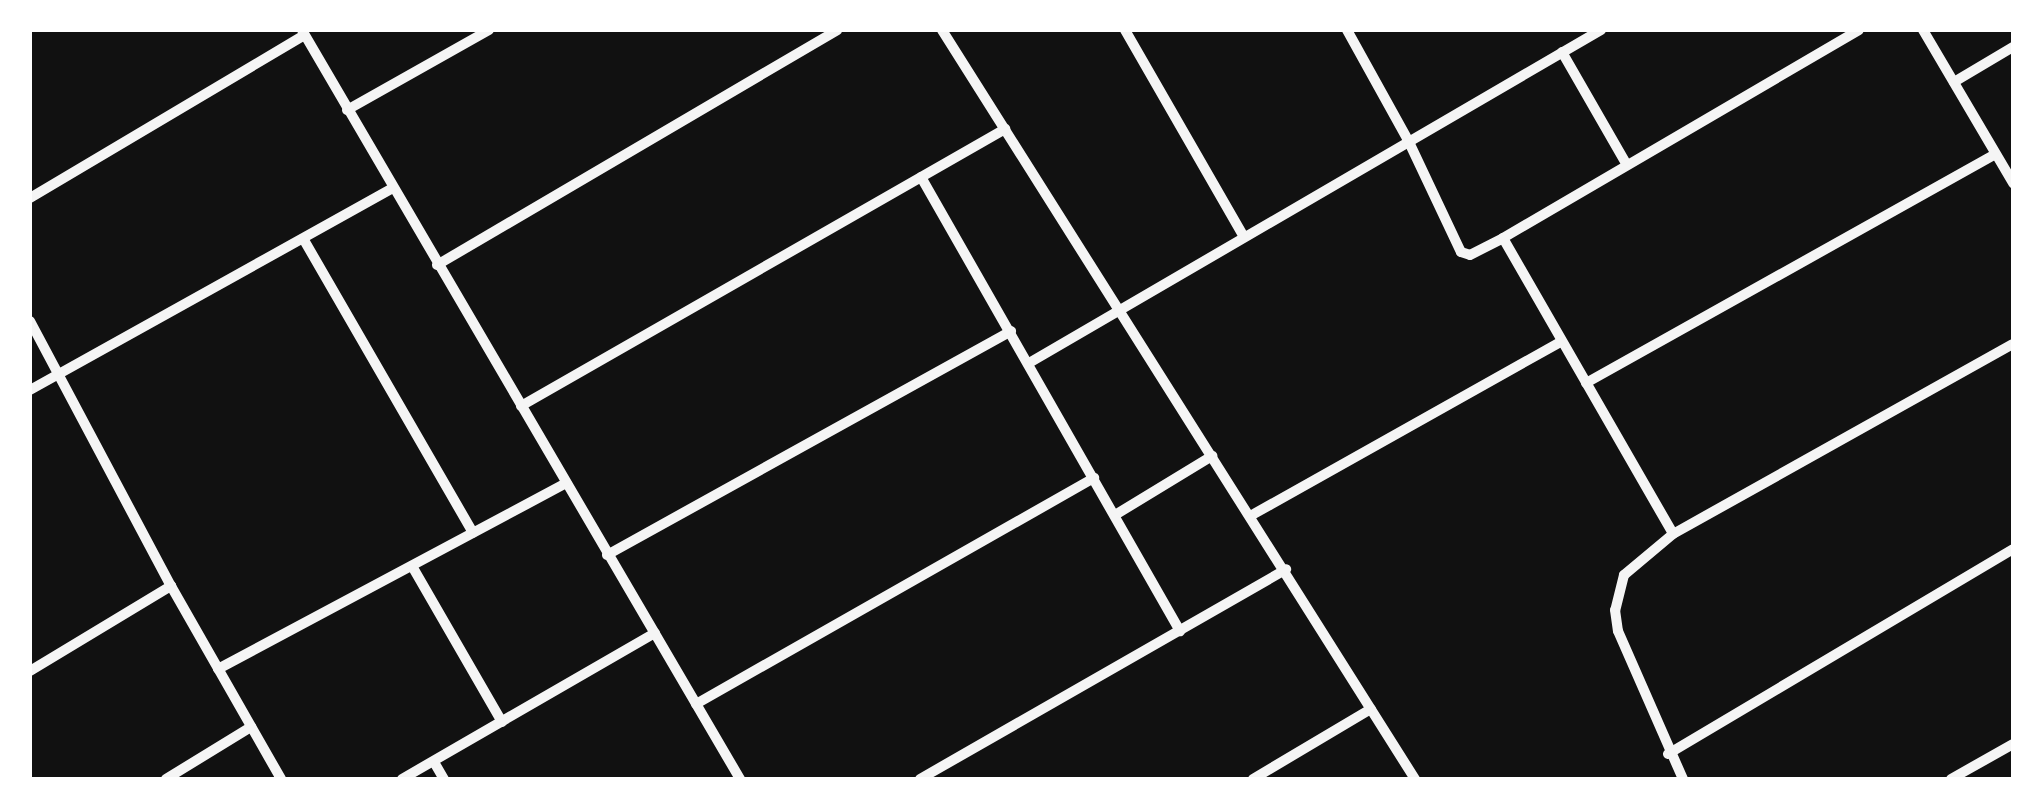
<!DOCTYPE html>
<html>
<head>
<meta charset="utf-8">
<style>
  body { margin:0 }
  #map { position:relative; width:2043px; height:809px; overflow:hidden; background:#111; font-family:"Open Sans",sans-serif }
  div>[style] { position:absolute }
  .minor>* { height:10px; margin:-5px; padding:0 5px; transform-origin:5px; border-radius:5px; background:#f5f5f5 }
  span { translate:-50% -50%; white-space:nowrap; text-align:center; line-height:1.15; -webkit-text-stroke:8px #fff; paint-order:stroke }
  .frame { position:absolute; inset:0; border:32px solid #fff; pointer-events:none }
</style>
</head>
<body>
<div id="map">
  <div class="minor">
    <i style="left:302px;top:30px;width:868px;rotate:59.68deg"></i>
    <i style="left:942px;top:30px;width:886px;rotate:57.73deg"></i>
    <i style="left:1125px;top:30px;width:239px;rotate:60.1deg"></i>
    <i style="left:1347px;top:30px;width:126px;rotate:61deg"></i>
    <i style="left:1408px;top:140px;width:124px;rotate:64.7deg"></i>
    <i style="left:1461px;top:252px;width:9px;rotate:18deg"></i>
    <i style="left:1470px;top:255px;width:37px;rotate:-27deg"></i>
    <i style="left:1503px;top:238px;width:341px;rotate:60.1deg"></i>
    <i style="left:1673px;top:534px;width:64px;rotate:140.1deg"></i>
    <i style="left:1624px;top:575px;width:36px;rotate:104deg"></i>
    <i style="left:1615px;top:610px;width:21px;rotate:82deg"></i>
    <i style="left:1618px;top:631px;width:162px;rotate:66.3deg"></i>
    <i style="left:1923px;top:30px;width:178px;rotate:59.5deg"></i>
    <i style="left:1562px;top:52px;width:130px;rotate:60.1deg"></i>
    <i style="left:1954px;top:82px;width:69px;rotate:-30.7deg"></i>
    <i style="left:347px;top:110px;width:163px;rotate:-29.4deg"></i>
    <i style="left:921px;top:177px;width:523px;rotate:60.3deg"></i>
    <i style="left:30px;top:198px;width:319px;rotate:-30.7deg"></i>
    <i style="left:1503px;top:238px;width:412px;rotate:-30.3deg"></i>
    <i style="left:304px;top:240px;width:338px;rotate:60deg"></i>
    <i style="left:437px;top:265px;width:464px;rotate:-30.4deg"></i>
    <i style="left:30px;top:321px;width:300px;rotate:62deg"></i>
    <i style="left:171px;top:586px;width:222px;rotate:60.3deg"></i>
    <i style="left:1029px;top:363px;width:662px;rotate:-30.21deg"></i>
    <i style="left:1586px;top:383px;width:469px;rotate:-29.2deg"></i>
    <i style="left:30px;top:390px;width:415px;rotate:-29.1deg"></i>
    <i style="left:521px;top:406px;width:558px;rotate:-29.78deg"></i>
    <i style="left:1115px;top:515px;width:114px;rotate:-31.3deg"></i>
    <i style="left:1252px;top:515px;width:355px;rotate:-29.3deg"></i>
    <i style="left:1673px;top:534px;width:389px;rotate:-29.2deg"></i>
    <i style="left:607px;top:555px;width:462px;rotate:-29deg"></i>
    <i style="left:412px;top:566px;width:180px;rotate:60deg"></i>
    <i style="left:218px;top:669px;width:395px;rotate:-28.1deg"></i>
    <i style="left:30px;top:671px;width:165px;rotate:-31.1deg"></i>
    <i style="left:696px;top:704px;width:458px;rotate:-29.6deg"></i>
    <i style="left:1668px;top:754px;width:401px;rotate:-30.7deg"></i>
    <i style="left:434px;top:762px;width:20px;rotate:60deg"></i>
    <i style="left:166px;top:779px;width:100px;rotate:-31.5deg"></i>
    <i style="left:402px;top:779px;width:292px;rotate:-30deg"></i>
    <i style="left:920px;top:779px;width:422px;rotate:-29.8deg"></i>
    <i style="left:1253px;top:779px;width:137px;rotate:-30.7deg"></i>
    <i style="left:1951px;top:779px;width:71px;rotate:-29.4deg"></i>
  </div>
  <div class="frame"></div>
</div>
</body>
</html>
